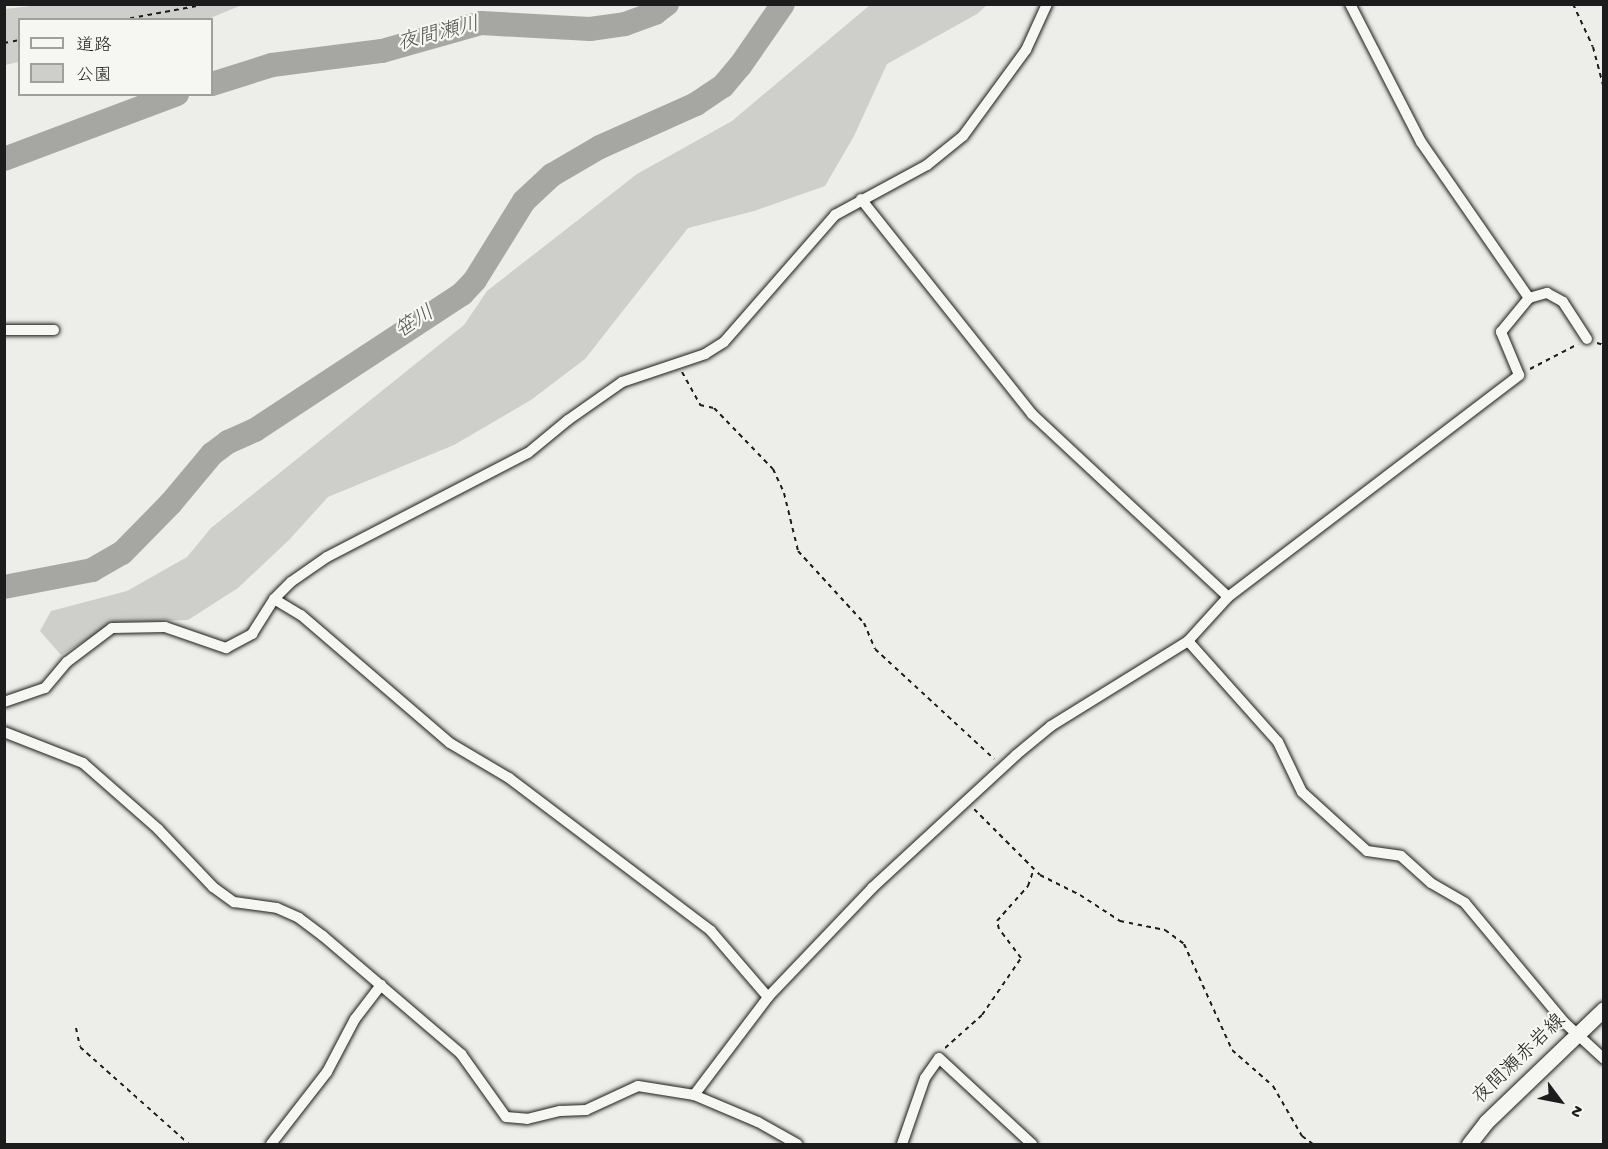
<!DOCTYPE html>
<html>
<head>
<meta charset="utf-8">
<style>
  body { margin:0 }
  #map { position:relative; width:1608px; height:1149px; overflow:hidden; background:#edede9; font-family:"Gochi Hand","Klee One",sans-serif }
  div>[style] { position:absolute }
  .green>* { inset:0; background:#cececb }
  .river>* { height:24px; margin:-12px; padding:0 12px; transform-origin:12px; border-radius:12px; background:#a6a6a3 }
  .path>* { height:2px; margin-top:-1px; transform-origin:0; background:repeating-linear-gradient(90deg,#1c1c1c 0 4.5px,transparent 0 9px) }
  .roads { filter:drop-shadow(0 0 2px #1c1c1c) drop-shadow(0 0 2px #1c1c1c) }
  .street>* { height:10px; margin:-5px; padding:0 5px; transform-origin:5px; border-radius:5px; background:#f6f6f2 }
  .secondary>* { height:15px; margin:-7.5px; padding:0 7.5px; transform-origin:7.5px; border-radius:7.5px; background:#f6f6f2 }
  span { translate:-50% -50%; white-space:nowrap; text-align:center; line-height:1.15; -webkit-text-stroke:4.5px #f6f6f2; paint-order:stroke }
  .street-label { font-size:20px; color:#1c1c1c }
  .water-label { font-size:21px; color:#535352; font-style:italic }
  .frame { position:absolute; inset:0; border:6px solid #1c1c1c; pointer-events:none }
  .legend { position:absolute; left:18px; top:18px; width:195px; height:78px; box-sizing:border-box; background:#f6f6f2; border:2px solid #9f9f9c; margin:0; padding:8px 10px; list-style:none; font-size:18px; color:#1c1c1c }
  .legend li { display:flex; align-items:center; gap:12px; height:30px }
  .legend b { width:30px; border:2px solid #9f9f9c }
  .north { position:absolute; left:1530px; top:1071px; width:60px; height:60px; -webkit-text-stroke:4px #f6f6f2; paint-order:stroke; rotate:122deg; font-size:16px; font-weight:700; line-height:24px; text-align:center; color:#1c1c1c }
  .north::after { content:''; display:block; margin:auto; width:21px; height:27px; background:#1c1c1c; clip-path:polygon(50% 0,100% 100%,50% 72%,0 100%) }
</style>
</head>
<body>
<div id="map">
  <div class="green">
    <i style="clip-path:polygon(40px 5px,40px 4px,242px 5px,208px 19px,20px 20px,19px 62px,5px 65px,5px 9px)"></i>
    <i style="clip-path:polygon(870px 5px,987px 5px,977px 14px,887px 64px,854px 136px,825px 186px,754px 211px,688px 228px,585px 359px,531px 400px,454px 445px,328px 497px,289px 540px,238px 588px,188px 620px,116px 622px,61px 655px,40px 631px,51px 611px,127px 591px,187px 557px,211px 528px,464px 325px,487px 291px,637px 174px,732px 121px)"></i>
  </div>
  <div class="river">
    <i style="left:212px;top:84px;width:63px;rotate:-17.6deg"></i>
    <i style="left:272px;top:65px;width:111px;rotate:-7.3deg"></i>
    <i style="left:382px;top:51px;width:103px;rotate:-15.8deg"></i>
    <i style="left:481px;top:23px;width:109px;rotate:3.2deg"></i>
    <i style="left:590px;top:29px;width:35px;rotate:-8deg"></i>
    <i style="left:625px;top:24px;width:32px;rotate:-20deg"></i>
    <i style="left:655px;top:13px;width:15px;rotate:-37deg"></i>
    <i style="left:4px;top:159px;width:185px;rotate:-20.6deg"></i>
    <i style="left:4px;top:587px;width:90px;rotate:-10.9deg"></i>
    <i style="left:92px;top:570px;width:34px;rotate:-30deg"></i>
    <i style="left:122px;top:553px;width:70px;rotate:-45.6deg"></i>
    <i style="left:171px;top:503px;width:64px;rotate:-50.1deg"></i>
    <i style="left:212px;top:454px;width:20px;rotate:-37deg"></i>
    <i style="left:228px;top:442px;width:30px;rotate:-24deg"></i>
    <i style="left:255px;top:430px;width:248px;rotate:-33.3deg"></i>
    <i style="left:462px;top:294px;width:19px;rotate:-47deg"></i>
    <i style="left:475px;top:280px;width:93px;rotate:-58.2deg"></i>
    <i style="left:524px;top:201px;width:38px;rotate:-43deg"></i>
    <i style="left:552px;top:175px;width:56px;rotate:-30.3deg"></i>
    <i style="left:600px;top:147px;width:105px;rotate:-24.1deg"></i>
    <i style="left:696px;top:104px;width:32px;rotate:-34deg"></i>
    <i style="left:723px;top:86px;width:26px;rotate:-50deg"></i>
    <i style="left:740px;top:66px;width:75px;rotate:-55.3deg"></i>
  </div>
  <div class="path">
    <i style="left:1573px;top:4px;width:47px;rotate:65.1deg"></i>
    <i style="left:1593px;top:47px;width:43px;rotate:75.3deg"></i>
    <i style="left:121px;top:20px;width:77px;rotate:-10.4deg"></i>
    <i style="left:4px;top:43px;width:16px;rotate:-11deg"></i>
    <i style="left:1597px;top:343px;width:7px;rotate:16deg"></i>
    <i style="left:1530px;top:369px;width:54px;rotate:-27.5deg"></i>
    <i style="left:682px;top:372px;width:38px;rotate:61deg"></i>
    <i style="left:700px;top:405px;width:14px;rotate:12deg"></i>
    <i style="left:714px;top:408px;width:85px;rotate:46deg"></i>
    <i style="left:773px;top:469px;width:26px;rotate:65deg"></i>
    <i style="left:784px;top:493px;width:60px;rotate:76.4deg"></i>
    <i style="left:798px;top:551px;width:98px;rotate:47.5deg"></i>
    <i style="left:864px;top:623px;width:28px;rotate:67deg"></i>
    <i style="left:875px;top:649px;width:162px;rotate:42.7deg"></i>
    <i style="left:974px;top:809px;width:93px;rotate:45deg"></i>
    <i style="left:1040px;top:875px;width:45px;rotate:26.6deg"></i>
    <i style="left:1080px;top:895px;width:48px;rotate:33deg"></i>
    <i style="left:1120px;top:921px;width:46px;rotate:11.3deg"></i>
    <i style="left:1165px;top:930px;width:24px;rotate:36deg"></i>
    <i style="left:1184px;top:944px;width:116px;rotate:65.6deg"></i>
    <i style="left:1232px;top:1050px;width:55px;rotate:41.3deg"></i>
    <i style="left:1273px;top:1086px;width:58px;rotate:59.9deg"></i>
    <i style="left:1302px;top:1136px;width:14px;rotate:36deg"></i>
    <i style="left:76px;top:1028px;width:19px;rotate:78deg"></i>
    <i style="left:80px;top:1047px;width:146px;rotate:41.7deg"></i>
    <i style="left:945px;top:1048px;width:50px;rotate:-41.7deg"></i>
    <i style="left:982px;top:1015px;width:69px;rotate:-55.6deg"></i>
    <i style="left:1021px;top:958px;width:36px;rotate:-127deg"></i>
    <i style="left:999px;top:929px;width:8px;rotate:-104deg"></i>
    <i style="left:997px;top:921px;width:47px;rotate:-48.5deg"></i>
    <i style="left:1028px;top:886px;width:18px;rotate:-71deg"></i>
  </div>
  <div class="roads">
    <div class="street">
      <i style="left:1350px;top:4px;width:155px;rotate:62.8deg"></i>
      <i style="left:1421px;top:142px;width:190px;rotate:55.3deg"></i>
      <i style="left:861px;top:199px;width:275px;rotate:51.5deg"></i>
      <i style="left:1032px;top:414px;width:268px;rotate:43deg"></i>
      <i style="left:4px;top:330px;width:50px"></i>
      <i style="left:274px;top:599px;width:31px;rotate:31deg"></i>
      <i style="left:301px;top:615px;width:196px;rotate:40.7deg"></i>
      <i style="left:450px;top:743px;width:69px;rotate:30.7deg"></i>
      <i style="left:509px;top:778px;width:253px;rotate:37.1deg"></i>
      <i style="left:711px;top:931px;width:87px;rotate:49.2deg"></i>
      <i style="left:1188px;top:641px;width:135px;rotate:48.3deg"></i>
      <i style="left:1278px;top:742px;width:55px;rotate:64.4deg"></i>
      <i style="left:1302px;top:792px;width:88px;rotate:42.2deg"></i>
      <i style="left:1367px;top:851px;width:34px;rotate:8deg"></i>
      <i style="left:1401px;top:856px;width:40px;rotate:42deg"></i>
      <i style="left:1431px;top:883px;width:39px;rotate:30deg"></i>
      <i style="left:1465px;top:903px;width:156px;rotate:50.2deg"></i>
      <i style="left:1565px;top:1023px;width:53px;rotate:42.7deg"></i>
      <i style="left:4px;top:702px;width:43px;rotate:-18.9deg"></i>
      <i style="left:45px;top:688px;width:34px;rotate:-50deg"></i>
      <i style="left:67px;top:662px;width:56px;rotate:-37.1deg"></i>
      <i style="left:112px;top:628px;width:53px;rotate:-1.1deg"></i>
      <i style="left:165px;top:627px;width:65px;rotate:19deg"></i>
      <i style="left:226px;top:648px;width:30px;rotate:-28deg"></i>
      <i style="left:252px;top:634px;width:41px;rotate:-57.8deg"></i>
      <i style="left:274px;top:599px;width:24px;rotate:-45deg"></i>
      <i style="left:291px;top:582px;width:44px;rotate:-34.8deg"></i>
      <i style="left:327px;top:557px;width:226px;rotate:-27.4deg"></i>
      <i style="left:528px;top:453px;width:52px;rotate:-39.5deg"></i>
      <i style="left:568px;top:420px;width:66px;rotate:-35.1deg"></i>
      <i style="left:622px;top:382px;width:88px;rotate:-18.6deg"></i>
      <i style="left:705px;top:354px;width:22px;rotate:-32deg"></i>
      <i style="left:724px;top:342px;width:169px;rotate:-48.8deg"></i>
      <i style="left:835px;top:215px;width:105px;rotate:-28.5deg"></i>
      <i style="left:927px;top:165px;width:46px;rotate:-38.9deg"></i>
      <i style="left:963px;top:136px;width:107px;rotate:-53.8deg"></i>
      <i style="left:1026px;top:50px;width:51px;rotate:-65.5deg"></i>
      <i style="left:4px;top:732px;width:85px;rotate:21.4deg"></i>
      <i style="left:83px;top:763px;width:100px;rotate:41.3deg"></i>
      <i style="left:158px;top:829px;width:80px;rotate:46.5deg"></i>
      <i style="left:213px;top:887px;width:26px;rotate:36deg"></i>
      <i style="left:234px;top:902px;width:43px;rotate:7.9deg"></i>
      <i style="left:277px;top:908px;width:24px;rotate:24deg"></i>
      <i style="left:299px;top:918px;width:30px;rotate:37deg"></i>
      <i style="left:323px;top:936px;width:182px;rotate:40.5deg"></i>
      <i style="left:461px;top:1054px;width:77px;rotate:54.5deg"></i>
      <i style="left:506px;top:1117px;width:21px;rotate:5deg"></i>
      <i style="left:527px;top:1119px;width:34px;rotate:-14deg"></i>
      <i style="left:560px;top:1111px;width:26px;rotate:-2deg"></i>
      <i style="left:586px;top:1110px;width:57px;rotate:-24.8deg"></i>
      <i style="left:638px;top:1086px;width:57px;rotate:9.1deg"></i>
      <i style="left:694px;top:1095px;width:69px;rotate:22.9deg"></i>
      <i style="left:758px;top:1122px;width:45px;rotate:29.4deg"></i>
      <i style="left:694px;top:1095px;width:123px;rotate:-52.9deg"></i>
      <i style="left:768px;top:997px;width:151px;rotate:-46.3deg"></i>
      <i style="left:872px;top:888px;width:196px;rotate:-42.7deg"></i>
      <i style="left:1016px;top:755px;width:45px;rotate:-39.6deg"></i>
      <i style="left:1051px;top:726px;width:161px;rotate:-31.8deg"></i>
      <i style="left:1188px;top:641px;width:59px;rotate:-47.7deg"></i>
      <i style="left:1228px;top:597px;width:366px;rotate:-37.3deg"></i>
      <i style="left:1519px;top:375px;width:47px;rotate:-112.7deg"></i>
      <i style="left:1501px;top:332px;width:44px;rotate:-50.5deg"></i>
      <i style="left:1529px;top:298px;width:19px;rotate:-16deg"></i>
      <i style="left:1547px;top:293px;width:18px;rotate:29deg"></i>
      <i style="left:1563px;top:302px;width:44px;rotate:57deg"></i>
      <i style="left:271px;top:1144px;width:91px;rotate:-52.1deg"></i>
      <i style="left:327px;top:1072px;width:60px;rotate:-62.2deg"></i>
      <i style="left:355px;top:1019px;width:43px;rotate:-52.6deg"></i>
      <i style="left:902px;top:1144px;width:70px;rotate:-70.8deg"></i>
      <i style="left:925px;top:1078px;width:24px;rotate:-55deg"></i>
      <i style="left:939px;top:1058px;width:127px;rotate:42.8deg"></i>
    </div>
    <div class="secondary">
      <i style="left:1469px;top:1144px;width:28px;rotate:-52deg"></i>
      <i style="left:1486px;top:1122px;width:163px;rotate:-43.8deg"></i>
    </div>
  </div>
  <div class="street-label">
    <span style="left:1520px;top:1060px;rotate:-44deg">夜間瀬赤岩線</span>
  </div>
  <div class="water-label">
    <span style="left:439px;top:36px;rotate:-14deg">夜間瀬川</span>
    <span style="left:416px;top:324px;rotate:-33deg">笹川</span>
  </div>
  <div class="frame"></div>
  <ul class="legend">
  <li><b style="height:8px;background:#f6f6f2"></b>道路</li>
  <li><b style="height:16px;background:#cececb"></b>公園</li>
  </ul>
  <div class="north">N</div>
</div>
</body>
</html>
